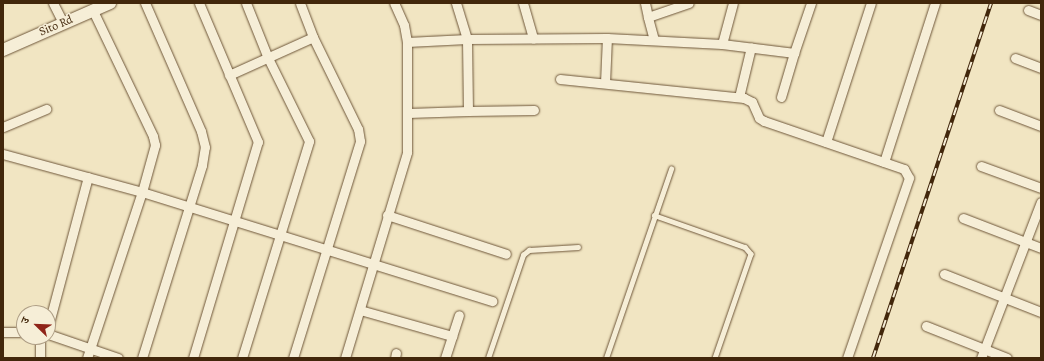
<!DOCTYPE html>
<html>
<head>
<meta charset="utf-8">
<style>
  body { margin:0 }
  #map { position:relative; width:1044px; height:361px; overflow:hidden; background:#f1e5c2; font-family:Alegreya,"Noto Serif Devanagari",serif }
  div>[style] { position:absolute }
  .roads { filter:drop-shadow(0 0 1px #6e5639) drop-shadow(0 0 1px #6e5639) }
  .service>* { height:4.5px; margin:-2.25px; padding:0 2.25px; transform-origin:2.25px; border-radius:2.25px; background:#f6eed7 }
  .minor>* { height:9px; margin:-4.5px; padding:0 4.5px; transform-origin:4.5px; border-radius:4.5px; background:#f6eed7 }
  .secondary>* { height:12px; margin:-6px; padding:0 6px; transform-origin:6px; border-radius:6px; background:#f6eed7 }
  .rail>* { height:4px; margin-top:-2px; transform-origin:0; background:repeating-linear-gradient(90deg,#f6eed7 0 8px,#42270b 0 16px); box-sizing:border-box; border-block:1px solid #42270b }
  span { translate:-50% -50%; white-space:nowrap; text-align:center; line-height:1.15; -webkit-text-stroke:3px #f6eed7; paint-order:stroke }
  .street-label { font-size:12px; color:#42270b }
  .frame { position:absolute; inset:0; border:4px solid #42270b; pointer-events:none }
  .north { position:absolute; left:16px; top:305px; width:40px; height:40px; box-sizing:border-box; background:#f6eed7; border:1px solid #ae9e85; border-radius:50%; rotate:293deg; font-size:11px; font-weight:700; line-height:16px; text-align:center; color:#42270b }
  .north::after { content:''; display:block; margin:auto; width:14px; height:18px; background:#8f2418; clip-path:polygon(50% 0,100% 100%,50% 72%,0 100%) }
</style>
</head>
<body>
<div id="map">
  <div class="roads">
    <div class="service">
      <i style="left:654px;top:215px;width:96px;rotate:19.4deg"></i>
      <i style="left:745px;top:247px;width:9px;rotate:49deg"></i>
      <i style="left:751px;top:254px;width:110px;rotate:109.1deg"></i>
      <i style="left:488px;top:358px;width:109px;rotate:-71.2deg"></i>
      <i style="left:523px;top:255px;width:8px;rotate:-40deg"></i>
      <i style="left:529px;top:250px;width:49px;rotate:-3.5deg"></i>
      <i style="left:606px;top:358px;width:200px;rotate:-71deg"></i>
    </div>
    <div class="minor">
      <i style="left:53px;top:3px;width:22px;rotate:63deg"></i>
      <i style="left:523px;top:3px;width:37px;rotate:74deg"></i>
      <i style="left:645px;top:3px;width:14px;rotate:78deg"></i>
      <i style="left:1028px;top:10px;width:14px;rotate:21deg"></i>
      <i style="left:654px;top:40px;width:24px;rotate:-105deg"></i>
      <i style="left:648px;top:17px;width:43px;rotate:-18.9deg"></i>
      <i style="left:407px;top:42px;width:60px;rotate:-2.9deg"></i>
      <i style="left:467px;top:39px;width:140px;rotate:-0.4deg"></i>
      <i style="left:607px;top:38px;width:115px;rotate:3deg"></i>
      <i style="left:722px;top:44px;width:73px;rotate:7.1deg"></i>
      <i style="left:794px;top:53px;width:53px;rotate:-71.2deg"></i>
      <i style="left:722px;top:44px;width:42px;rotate:-75deg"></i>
      <i style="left:1015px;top:58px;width:28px;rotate:21deg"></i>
      <i style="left:229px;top:75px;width:92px;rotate:-24.3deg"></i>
      <i style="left:560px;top:79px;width:185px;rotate:5.9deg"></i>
      <i style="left:744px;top:98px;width:9px;rotate:27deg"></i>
      <i style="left:752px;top:102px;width:17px;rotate:66deg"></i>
      <i style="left:759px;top:118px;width:6px;rotate:31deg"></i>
      <i style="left:764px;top:121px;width:148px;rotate:18.9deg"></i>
      <i style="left:904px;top:169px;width:10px;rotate:61deg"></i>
      <i style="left:909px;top:178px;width:190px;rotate:109deg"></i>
      <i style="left:605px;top:83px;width:45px;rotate:-87.5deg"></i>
      <i style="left:739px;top:97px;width:51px;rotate:-76.5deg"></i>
      <i style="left:781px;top:97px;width:46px;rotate:-73.5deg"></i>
      <i style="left:999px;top:110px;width:45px;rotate:20.9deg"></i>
      <i style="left:468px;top:111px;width:66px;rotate:-0.9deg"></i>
      <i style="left:408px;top:113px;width:60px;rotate:-1.9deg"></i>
      <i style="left:468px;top:111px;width:72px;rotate:-90.8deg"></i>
      <i style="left:467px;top:39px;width:38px;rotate:-107deg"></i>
      <i style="left:3px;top:127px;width:47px;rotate:-22.7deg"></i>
      <i style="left:826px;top:142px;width:146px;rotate:-72.1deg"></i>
      <i style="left:3px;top:154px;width:144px;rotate:15.3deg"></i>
      <i style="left:142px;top:192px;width:367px;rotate:17.3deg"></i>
      <i style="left:884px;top:162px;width:167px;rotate:-72.2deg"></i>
      <i style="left:981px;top:166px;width:64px;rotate:20.1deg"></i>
      <i style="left:387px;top:215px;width:125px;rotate:18.1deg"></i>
      <i style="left:963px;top:218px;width:84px;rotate:21deg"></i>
      <i style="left:944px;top:274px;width:104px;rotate:21.4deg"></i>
      <i style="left:360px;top:310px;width:96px;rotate:15.8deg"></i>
      <i style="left:926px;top:326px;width:87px;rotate:21.6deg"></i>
      <i style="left:48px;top:327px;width:155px;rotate:-75.1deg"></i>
      <i style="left:3px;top:332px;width:21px"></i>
      <i style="left:48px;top:334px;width:74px;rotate:18.9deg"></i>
      <i style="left:40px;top:337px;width:21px;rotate:90deg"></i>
      <i style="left:87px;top:358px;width:175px;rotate:-71.7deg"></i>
      <i style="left:142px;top:192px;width:49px;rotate:-74.5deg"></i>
      <i style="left:155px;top:145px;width:9px;rotate:-103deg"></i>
      <i style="left:153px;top:136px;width:139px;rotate:-115.6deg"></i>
      <i style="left:142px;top:358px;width:202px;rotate:-72.7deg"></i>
      <i style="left:202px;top:165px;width:18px;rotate:-81deg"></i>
      <i style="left:205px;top:147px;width:16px;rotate:-104deg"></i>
      <i style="left:201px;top:131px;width:140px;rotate:-113.6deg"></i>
      <i style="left:193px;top:358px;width:226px;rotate:-73.3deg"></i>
      <i style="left:258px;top:142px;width:151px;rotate:-113deg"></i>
      <i style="left:242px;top:358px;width:227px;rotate:-72.8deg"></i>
      <i style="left:309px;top:141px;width:93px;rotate:-116.3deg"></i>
      <i style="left:268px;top:58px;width:59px;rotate:-111.8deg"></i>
      <i style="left:293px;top:358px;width:227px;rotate:-72.8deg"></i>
      <i style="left:360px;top:141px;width:12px;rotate:-99deg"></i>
      <i style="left:358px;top:129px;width:102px;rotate:-116.1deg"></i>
      <i style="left:313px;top:37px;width:36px;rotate:-111deg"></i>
      <i style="left:345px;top:358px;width:215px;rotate:-73.2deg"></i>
      <i style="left:407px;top:152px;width:110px;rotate:-90deg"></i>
      <i style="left:407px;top:42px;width:17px;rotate:-100deg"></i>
      <i style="left:404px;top:25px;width:24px;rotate:-114deg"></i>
      <i style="left:395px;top:358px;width:5px;rotate:-79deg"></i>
      <i style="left:445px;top:358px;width:45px;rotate:-72deg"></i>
      <i style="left:981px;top:358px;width:167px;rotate:-69deg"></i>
    </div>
    <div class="secondary">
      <i style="left:3px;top:50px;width:117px;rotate:-23.7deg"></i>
    </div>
  </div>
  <div class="rail">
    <i style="left:873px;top:358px;width:374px;rotate:-71.6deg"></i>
  </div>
  <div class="street-label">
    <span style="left:56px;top:26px;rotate:-23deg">Sito Rd</span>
  </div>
  <div class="frame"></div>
  <div class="north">उ</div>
</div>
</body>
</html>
